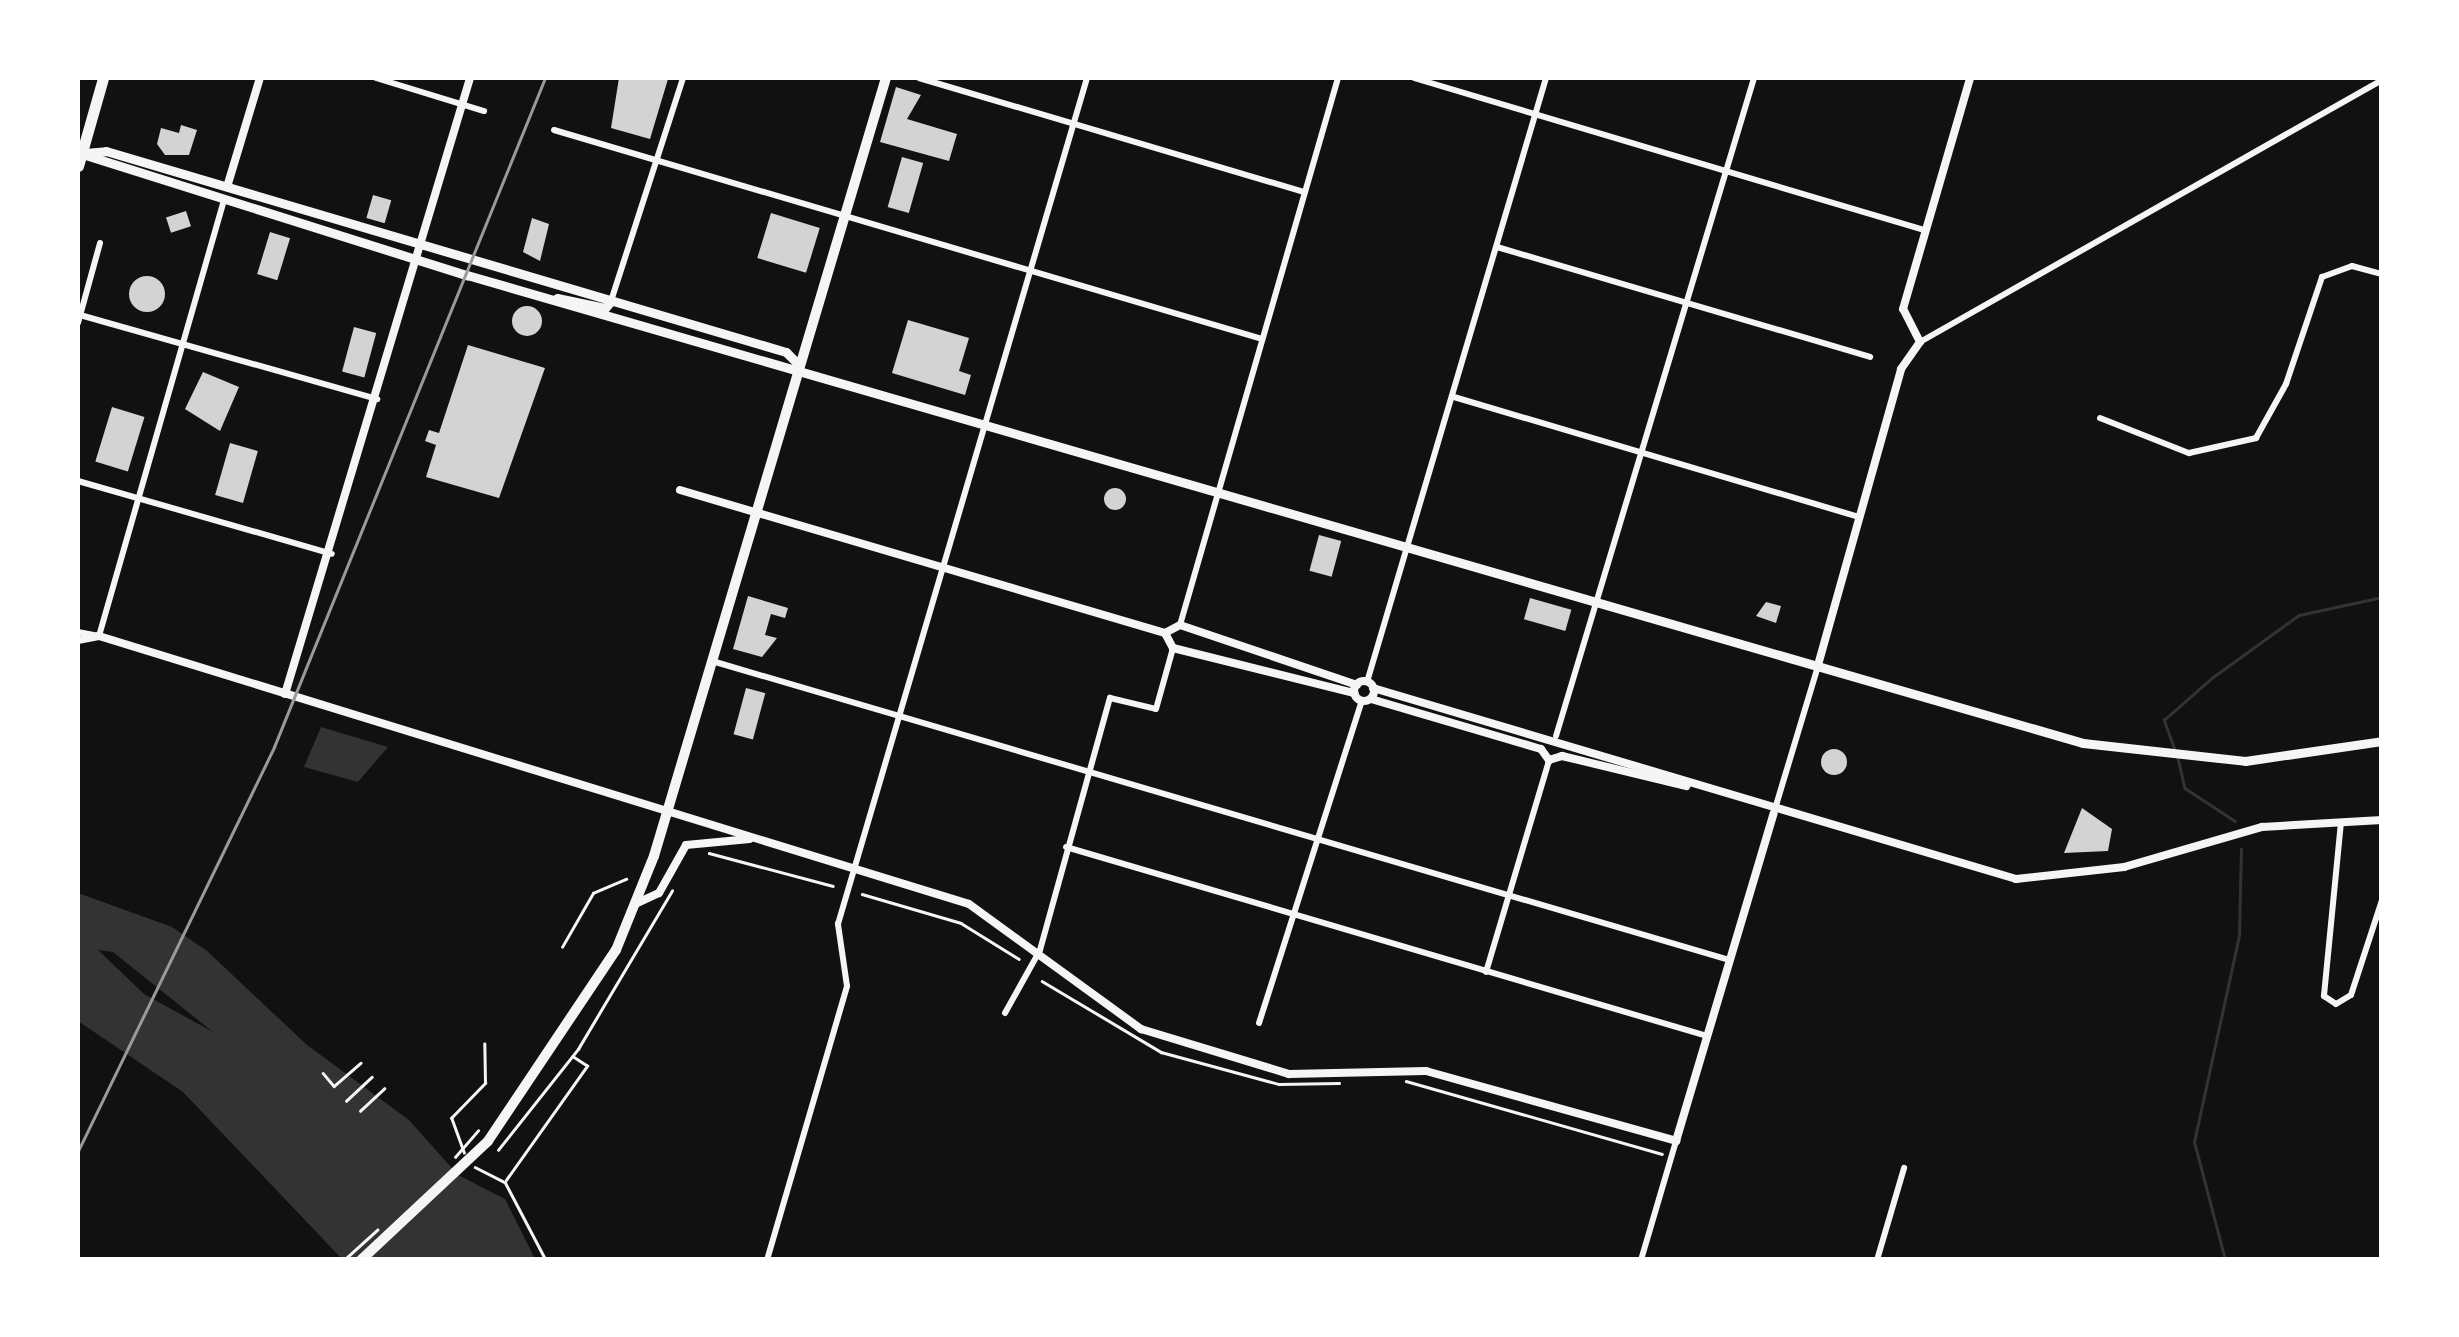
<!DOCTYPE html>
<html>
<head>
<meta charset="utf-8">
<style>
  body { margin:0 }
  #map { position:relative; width:2459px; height:1337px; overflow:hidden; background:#111; font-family:"Exo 2",sans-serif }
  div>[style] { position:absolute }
  .water>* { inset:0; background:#333 }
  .pier>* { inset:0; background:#111 }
  .stream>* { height:2.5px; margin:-1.25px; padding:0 1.25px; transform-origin:1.25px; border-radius:1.25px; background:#333 }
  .building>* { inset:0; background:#d3d3d3; transform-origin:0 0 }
  .round { border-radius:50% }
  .path>* { height:2.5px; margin:-1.25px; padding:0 1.25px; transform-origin:1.25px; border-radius:1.25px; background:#f5f5f5 }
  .minor>* { height:6px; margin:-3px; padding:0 3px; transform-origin:3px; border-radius:3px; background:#f5f5f5 }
  .tertiary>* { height:8px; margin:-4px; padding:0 4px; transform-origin:4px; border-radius:4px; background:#f5f5f5 }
  .tertiary>.ring { margin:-4px; padding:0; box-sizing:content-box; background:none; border:8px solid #f5f5f5; border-radius:50% }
  .secondary>* { height:9px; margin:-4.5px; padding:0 4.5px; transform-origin:4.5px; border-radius:4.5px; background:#f5f5f5 }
  .primary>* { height:10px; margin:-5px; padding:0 5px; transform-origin:5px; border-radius:5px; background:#f5f5f5 }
  .motorway>* { height:11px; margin:-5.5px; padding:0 5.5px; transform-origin:5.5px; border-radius:5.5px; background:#f5f5f5 }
  .rail>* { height:2.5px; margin:-1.25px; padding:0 1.25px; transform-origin:1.25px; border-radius:1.25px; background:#9a9a9a }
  span { translate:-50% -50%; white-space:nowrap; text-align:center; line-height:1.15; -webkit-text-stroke:8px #fff; paint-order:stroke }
  .frame { position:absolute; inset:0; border:80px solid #fff; pointer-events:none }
</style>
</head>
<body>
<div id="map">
  <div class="water">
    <i style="clip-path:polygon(321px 727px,388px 747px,358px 782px,304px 767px)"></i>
    <i style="clip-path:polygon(78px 893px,172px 927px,207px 951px,307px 1045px,409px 1120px,458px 1175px,505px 1199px,535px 1259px,342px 1259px,183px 1092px,78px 1021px)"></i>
  </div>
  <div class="pier">
    <i style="clip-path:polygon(98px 950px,113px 952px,213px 1032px,144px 994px)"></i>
  </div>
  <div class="stream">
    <i style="left:2175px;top:751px;width:33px;rotate:-110deg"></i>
    <i style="left:2164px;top:720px;width:65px;rotate:-41.3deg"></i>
    <i style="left:2213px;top:677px;width:106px;rotate:-35.8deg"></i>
    <i style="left:2299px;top:615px;width:85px;rotate:-12.2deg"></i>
    <i style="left:2178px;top:758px;width:31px;rotate:77deg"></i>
    <i style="left:2185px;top:788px;width:60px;rotate:33.4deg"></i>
    <i style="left:2225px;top:1260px;width:122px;rotate:-104.7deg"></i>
    <i style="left:2194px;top:1142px;width:212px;rotate:-77.7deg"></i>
    <i style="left:2239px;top:935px;width:86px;rotate:-88.7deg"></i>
  </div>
  <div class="building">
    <i style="clip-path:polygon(619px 78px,668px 79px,650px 139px,611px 128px)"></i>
    <i style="clip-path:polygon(896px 87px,921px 95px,907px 119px,957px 134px,949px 161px,880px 142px)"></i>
    <i style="clip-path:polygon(181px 125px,197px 130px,189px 155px,165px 155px,157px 144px,161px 128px,179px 133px)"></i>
    <i style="left:902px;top:157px;width:22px;height:52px;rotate:16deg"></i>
    <i style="left:373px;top:195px;width:19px;height:24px;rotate:16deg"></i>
    <i style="left:186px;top:211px;width:16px;height:21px;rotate:72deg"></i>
    <i style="left:771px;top:213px;width:51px;height:47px;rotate:17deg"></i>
    <i style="clip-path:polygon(532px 218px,549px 224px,540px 261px,523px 252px)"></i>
    <i style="left:270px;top:232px;width:21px;height:44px;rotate:17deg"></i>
    <i class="round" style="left:129px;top:276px;width:36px;height:36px"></i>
    <i class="round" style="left:512px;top:306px;width:30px;height:30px"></i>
    <i style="clip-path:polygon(908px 320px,969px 338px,959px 371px,971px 375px,965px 395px,892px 373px)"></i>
    <i style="left:354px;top:327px;width:23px;height:46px;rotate:15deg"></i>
    <i style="clip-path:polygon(468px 345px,545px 368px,499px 498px,426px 477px,436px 445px,425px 441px,429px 430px,439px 433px)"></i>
    <i style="clip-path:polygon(203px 372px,239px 387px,220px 431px,185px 409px)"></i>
    <i style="left:112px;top:407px;width:34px;height:57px;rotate:17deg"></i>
    <i style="left:230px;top:443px;width:29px;height:54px;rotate:16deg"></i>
    <i class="round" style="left:1104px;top:488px;width:22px;height:22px"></i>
    <i style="left:1319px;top:535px;width:23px;height:37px;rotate:15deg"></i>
    <i style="clip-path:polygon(748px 596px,788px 608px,785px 618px,771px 614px,765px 635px,777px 638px,762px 657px,733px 649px)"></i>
    <i style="left:1530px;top:598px;width:43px;height:22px;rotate:16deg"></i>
    <i style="clip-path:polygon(1766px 602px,1781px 606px,1776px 623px,1756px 616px)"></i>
    <i style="left:746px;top:688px;width:20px;height:48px;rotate:15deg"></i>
    <i class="round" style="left:1821px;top:749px;width:26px;height:26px"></i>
    <i style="clip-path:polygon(2082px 808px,2112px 829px,2108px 851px,2064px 853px)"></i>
  </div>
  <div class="path">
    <i style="left:709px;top:853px;width:128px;rotate:14.9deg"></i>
    <i style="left:862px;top:894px;width:103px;rotate:16.3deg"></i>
    <i style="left:961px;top:923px;width:68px;rotate:31.8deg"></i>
    <i style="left:562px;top:947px;width:62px;rotate:-60.1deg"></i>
    <i style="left:593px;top:893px;width:36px;rotate:-23deg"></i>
    <i style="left:1042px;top:981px;width:139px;rotate:30.8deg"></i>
    <i style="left:1161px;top:1052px;width:122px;rotate:15.2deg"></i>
    <i style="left:1279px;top:1084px;width:60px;rotate:-1deg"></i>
    <i style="left:323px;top:1073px;width:17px;rotate:50deg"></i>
    <i style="left:334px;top:1086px;width:35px;rotate:-41deg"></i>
    <i style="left:1406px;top:1081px;width:266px;rotate:15.9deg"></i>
    <i style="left:346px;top:1101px;width:35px;rotate:-43deg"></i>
    <i style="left:360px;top:1111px;width:33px;rotate:-43deg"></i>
    <i style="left:498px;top:1150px;width:129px;rotate:-51.6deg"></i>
    <i style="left:578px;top:1049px;width:184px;rotate:-59.3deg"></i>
    <i style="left:464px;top:1153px;width:37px;rotate:-110deg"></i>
    <i style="left:451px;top:1118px;width:49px;rotate:-45.8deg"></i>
    <i style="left:485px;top:1083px;width:39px;rotate:-91deg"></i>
    <i style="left:455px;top:1157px;width:35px;rotate:-49deg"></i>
    <i style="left:475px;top:1167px;width:34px;rotate:27deg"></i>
    <i style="left:505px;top:1182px;width:88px;rotate:62.3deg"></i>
    <i style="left:506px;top:1180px;width:140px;rotate:-54.6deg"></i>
    <i style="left:587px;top:1066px;width:17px;rotate:-147deg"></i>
    <i style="left:344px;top:1260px;width:45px;rotate:-42.3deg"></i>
  </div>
  <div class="minor">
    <i style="left:376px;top:78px;width:113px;rotate:17deg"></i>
    <i style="left:919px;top:78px;width:402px;rotate:16.5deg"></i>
    <i style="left:1414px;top:78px;width:532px;rotate:16.6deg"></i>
    <i style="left:554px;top:130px;width:738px;rotate:16.45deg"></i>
    <i style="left:1497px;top:247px;width:389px;rotate:16.4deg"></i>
    <i style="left:611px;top:301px;width:234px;rotate:-72.1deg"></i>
    <i style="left:80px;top:315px;width:309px;rotate:15.8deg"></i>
    <i style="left:78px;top:323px;width:83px;rotate:-74.6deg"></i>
    <i style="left:1920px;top:342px;width:531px;rotate:-29.56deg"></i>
    <i style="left:1454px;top:397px;width:421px;rotate:16.5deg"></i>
    <i style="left:2100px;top:418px;width:96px;rotate:21.5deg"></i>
    <i style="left:2189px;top:453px;width:69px;rotate:-12.6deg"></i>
    <i style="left:2256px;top:438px;width:62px;rotate:-60.9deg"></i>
    <i style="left:2286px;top:384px;width:113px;rotate:-71.4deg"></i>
    <i style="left:2322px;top:277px;width:32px;rotate:-20deg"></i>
    <i style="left:2352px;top:266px;width:31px;rotate:15deg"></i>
    <i style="left:78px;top:481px;width:264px;rotate:16deg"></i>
    <i style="left:1180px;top:625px;width:569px;rotate:-73.89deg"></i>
    <i style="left:78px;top:632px;width:21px;rotate:11deg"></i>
    <i style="left:99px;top:636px;width:455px;rotate:-74deg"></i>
    <i style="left:712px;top:661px;width:1060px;rotate:16.38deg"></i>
    <i style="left:1367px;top:682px;width:630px;rotate:-73.49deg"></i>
    <i style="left:1556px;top:736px;width:687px;rotate:-73.25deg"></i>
    <i style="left:1774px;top:812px;width:152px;rotate:-73.2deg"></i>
    <i style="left:2341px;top:822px;width:175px;rotate:95.6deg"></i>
    <i style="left:2324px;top:996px;width:14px;rotate:34deg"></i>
    <i style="left:2336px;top:1004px;width:17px;rotate:-31deg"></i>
    <i style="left:2351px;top:995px;width:100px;rotate:-71.9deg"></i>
    <i style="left:1066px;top:847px;width:668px;rotate:16.43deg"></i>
    <i style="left:1486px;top:972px;width:221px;rotate:-73.4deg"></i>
    <i style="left:1005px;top:1013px;width:72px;rotate:-60.9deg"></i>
    <i style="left:1040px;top:950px;width:262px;rotate:-74.5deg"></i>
    <i style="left:1110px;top:698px;width:47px;rotate:13.4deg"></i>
    <i style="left:1156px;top:709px;width:63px;rotate:-74.4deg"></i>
    <i style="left:1259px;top:1023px;width:338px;rotate:-72.3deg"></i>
    <i style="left:767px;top:1260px;width:285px;rotate:-73.7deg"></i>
    <i style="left:847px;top:986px;width:63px;rotate:-98.3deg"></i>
    <i style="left:838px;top:924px;width:882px;rotate:-73.6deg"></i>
    <i style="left:1641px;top:1260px;width:124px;rotate:-73.6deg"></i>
    <i style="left:1877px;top:1260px;width:96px;rotate:-73.6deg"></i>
  </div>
  <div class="tertiary">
    <i style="left:227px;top:187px;width:114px;rotate:-73.2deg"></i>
    <i style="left:680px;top:490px;width:506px;rotate:16.43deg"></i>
    <i style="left:1165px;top:633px;width:17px;rotate:62deg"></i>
    <i style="left:1173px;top:648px;width:187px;rotate:14deg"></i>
    <i style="left:1165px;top:633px;width:17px;rotate:-28deg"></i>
    <i style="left:1180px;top:625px;width:187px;rotate:18.7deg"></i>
    <i style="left:78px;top:640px;width:21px;rotate:-11deg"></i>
    <i style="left:99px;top:636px;width:910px;rotate:17.12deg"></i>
    <i style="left:969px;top:904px;width:213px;rotate:36deg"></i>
    <i style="left:1141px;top:1029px;width:155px;rotate:16.9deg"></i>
    <i style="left:1289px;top:1074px;width:137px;rotate:-1.3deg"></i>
    <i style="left:1426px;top:1071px;width:260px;rotate:15.6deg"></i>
    <i style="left:1676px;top:1141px;width:342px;rotate:-73.4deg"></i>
    <i style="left:1818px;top:665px;width:307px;rotate:-74.3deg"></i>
    <i style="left:1901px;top:369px;width:33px;rotate:-55deg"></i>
    <i style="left:1920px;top:342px;width:37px;rotate:-117deg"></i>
    <i style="left:1903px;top:309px;width:241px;rotate:-73.8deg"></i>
    <i class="ring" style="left:1354px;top:681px;width:12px;height:12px"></i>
    <i style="left:1373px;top:688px;width:671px;rotate:16.54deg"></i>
    <i style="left:2016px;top:879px;width:109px;rotate:-6.3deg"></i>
    <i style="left:2124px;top:867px;width:144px;rotate:-16.2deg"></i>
    <i style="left:2262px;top:827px;width:120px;rotate:-3.3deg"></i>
    <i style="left:285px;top:694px;width:643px;rotate:-73.28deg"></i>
    <i style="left:1371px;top:699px;width:177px;rotate:16.4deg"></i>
    <i style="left:1541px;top:749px;width:14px;rotate:54deg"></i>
    <i style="left:1549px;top:760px;width:14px;rotate:-17deg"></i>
    <i style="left:1562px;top:756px;width:128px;rotate:13.6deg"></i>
    <i style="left:635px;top:904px;width:26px;rotate:-25deg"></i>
    <i style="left:659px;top:893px;width:55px;rotate:-60.6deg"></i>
    <i style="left:686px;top:845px;width:64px;rotate:-5.4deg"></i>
  </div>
  <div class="secondary">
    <i style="left:79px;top:153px;width:407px;rotate:17.5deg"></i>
    <i style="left:467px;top:275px;width:1682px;rotate:16.15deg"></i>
    <i style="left:2083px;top:743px;width:163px;rotate:6.3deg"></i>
    <i style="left:2245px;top:761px;width:138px;rotate:-8.3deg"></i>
    <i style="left:85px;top:153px;width:21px;rotate:-5deg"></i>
    <i style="left:106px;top:151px;width:709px;rotate:16.47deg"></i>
    <i style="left:786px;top:352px;width:18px;rotate:45deg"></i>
    <i style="left:557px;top:298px;width:49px;rotate:11.8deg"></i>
    <i style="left:605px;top:308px;width:9px;rotate:-49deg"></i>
  </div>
  <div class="primary">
    <i style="left:361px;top:1260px;width:174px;rotate:-43.1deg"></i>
    <i style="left:488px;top:1141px;width:230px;rotate:-56.2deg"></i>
    <i style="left:616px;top:950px;width:101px;rotate:-68deg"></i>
    <i style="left:654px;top:856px;width:812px;rotate:-73.4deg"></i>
  </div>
  <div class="motorway">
    <i style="left:78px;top:166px;width:91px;rotate:-74.1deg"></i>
  </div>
  <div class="rail">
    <i style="left:78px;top:1151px;width:449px;rotate:-64.1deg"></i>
    <i style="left:274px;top:747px;width:722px;rotate:-67.95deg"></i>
  </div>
  <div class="frame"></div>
</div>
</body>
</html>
